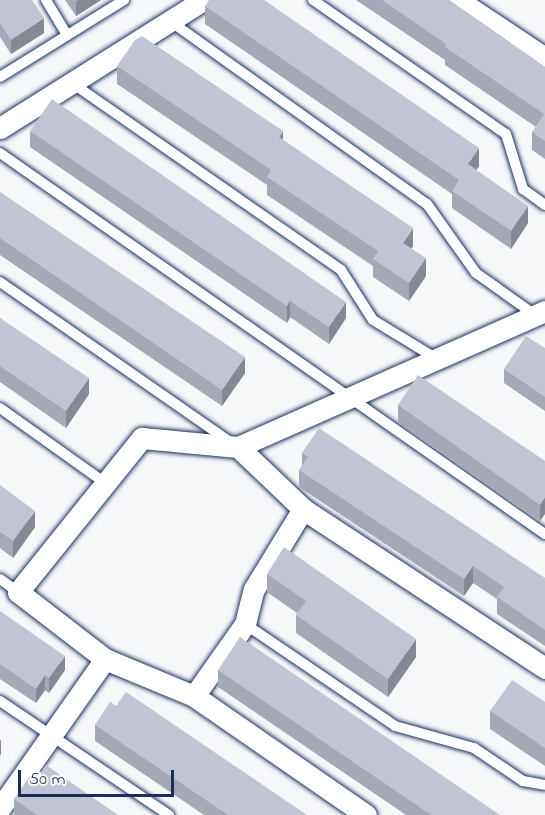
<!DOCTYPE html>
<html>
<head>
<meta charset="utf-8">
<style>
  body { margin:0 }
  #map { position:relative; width:545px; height:815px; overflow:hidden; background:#f6f7f9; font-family:"Indie Flower",sans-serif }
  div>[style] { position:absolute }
  .roads { filter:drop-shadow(0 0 2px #1b2f5e) drop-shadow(0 0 2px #1b2f5e) }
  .lane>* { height:10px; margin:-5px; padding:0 5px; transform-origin:5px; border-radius:5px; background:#fff }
  .street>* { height:21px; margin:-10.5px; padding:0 10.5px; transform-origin:10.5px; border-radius:10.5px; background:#fff }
  .wall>* { inset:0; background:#a5a9b5 }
  .shaded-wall>* { inset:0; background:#868994 }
  .building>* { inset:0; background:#c0c4d3 }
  span { translate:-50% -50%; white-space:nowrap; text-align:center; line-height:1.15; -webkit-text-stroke:4.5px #fff; paint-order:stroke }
  .scale { position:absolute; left:18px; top:770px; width:156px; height:27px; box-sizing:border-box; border:3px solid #1b2f5e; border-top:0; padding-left:8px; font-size:18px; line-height:21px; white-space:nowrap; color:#1b2f5e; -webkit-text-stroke:4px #fff; paint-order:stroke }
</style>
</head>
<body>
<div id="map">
  <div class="roads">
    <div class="lane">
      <i style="left:46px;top:0;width:41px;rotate:59deg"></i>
      <i style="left:313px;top:0;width:235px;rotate:34.8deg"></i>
      <i style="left:506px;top:134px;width:58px;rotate:72.8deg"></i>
      <i style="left:523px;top:189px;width:27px;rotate:36deg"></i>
      <i style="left:170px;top:21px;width:315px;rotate:35.5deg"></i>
      <i style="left:427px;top:204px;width:85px;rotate:54.6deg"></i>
      <i style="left:476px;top:273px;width:72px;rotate:35.4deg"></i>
      <i style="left:0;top:77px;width:146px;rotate:-31.8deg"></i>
      <i style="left:72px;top:83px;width:328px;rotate:34.8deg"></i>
      <i style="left:341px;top:270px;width:59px;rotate:57.4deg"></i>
      <i style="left:373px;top:320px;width:75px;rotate:31.4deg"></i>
      <i style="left:0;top:153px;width:665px;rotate:34.96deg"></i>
      <i style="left:0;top:282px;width:280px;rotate:34.8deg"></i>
      <i style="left:0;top:408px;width:129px;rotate:35.5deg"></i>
      <i style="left:0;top:579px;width:22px;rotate:36deg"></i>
      <i style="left:245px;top:624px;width:181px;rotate:34.2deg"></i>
      <i style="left:395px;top:726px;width:82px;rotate:15.6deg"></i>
      <i style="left:474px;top:748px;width:59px;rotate:34deg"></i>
      <i style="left:523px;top:781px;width:22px;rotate:10deg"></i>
      <i style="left:0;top:701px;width:204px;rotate:34deg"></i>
    </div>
    <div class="street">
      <i style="left:458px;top:0;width:105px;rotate:33.7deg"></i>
      <i style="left:0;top:128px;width:240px;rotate:-32.2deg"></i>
      <i style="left:238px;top:447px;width:90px;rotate:43.6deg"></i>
      <i style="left:303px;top:509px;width:290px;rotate:33.3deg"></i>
      <i style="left:105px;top:659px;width:96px;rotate:22.6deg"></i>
      <i style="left:194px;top:696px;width:88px;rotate:-54.7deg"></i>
      <i style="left:245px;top:624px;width:36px;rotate:-76deg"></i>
      <i style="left:254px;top:589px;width:94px;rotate:-58.5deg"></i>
      <i style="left:194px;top:696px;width:209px;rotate:34.7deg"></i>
      <i style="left:0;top:808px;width:182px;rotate:-54.8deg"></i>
      <i style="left:105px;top:659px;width:110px;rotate:-142.4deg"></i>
      <i style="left:18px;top:592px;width:198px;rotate:-51.2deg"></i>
      <i style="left:142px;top:438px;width:96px;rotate:5.4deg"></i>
      <i style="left:238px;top:447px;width:336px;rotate:-23.9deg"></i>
    </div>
  </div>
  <div class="wall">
    <i style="clip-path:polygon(0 0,44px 33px,11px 54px,0 37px)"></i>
    <i style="clip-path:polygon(65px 0,101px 0,76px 16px)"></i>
    <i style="clip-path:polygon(356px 0,449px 0,545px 67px,545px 159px,532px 150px,532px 132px,536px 127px,445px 65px,445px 60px)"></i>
    <i style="clip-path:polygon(205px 6px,479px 166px,476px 170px,528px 223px,511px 249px,452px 208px,452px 194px,205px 24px)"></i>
    <i style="clip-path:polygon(117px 66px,283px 140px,413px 246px,411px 249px,426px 276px,409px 301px,373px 277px,373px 266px,267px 195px,267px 185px,117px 84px)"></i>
    <i style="clip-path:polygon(30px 131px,346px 318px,329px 344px,290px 317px,287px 323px,30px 147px)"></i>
    <i style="clip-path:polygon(0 192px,245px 373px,222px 406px,0 255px)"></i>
    <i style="clip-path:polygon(0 318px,89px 394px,66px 428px,0 382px)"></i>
    <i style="clip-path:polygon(545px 348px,545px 411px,504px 383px,504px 369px)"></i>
    <i style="clip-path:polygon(398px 405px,545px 461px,540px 521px,398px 422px)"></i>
    <i style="clip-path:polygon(302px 453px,545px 578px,545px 646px,497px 614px,497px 599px,473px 583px,464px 596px,299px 487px,299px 470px,302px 466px)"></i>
    <i style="clip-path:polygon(0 485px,35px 527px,13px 558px,0 548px)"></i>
    <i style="clip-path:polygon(267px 574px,416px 657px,388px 697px,296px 633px,296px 615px,297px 613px,267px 592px)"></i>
    <i style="clip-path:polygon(0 611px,65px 670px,49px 693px,45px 690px,36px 703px,0 679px)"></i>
    <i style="clip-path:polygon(218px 670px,500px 815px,406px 815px,218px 687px)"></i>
    <i style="clip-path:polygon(545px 702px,545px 766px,490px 729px,490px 711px)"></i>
    <i style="clip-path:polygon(116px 706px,307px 815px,204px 815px,95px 741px,95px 725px)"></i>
    <i style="clip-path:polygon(37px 778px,118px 815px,14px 815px,14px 799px)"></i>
  </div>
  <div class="shaded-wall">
    <i style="clip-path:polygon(79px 0,101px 0,76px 16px,76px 2px)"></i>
    <i style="clip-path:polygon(44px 18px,44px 33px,11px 54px,11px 40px)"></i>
    <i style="clip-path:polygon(283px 131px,283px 149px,279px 137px)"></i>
    <i style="clip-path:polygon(479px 148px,479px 166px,468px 182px,468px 164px)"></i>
    <i style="clip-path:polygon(528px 206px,528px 223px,511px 249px,511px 231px)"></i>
    <i style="clip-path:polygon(413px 228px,413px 246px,403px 261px,403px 243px)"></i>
    <i style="clip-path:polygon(426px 258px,426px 276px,409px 301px,409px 283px)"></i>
    <i style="clip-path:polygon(290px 301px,290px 317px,287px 323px,287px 306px)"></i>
    <i style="clip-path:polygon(346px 302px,346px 318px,329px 344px,329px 327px)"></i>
    <i style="clip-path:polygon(245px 357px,245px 373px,222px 406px,222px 390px)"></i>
    <i style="clip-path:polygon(89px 378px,89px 394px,66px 428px,66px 411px)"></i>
    <i style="clip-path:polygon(545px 497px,545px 514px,540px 521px,540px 505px)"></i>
    <i style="clip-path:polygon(35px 511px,35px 527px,13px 558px,13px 541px)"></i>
    <i style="clip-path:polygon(473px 566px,473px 583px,464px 596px,464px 579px)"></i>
    <i style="clip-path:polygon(416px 639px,416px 657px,388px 697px,388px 679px)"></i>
    <i style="clip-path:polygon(65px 656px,65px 670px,49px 693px,49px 678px)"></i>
    <i style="clip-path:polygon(45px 675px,45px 690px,36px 703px,36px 689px)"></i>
    <i style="clip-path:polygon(1px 739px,1px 754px,0 756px,0 741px)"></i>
  </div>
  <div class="building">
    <i style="clip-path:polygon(0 0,32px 0,44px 18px,11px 40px,0 23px)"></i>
    <i style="clip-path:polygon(209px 0,264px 0,479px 148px,468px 164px,528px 206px,511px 231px,452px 191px,459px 180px,205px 6px)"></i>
    <i style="clip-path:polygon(382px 0,449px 0,545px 67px,545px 141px,532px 132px,544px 114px,445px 47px,446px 44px)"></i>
    <i style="clip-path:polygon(142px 36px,283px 131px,279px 137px,413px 228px,403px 243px,426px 258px,409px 283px,373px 259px,378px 251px,267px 177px,271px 170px,117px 66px,135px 40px)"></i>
    <i style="clip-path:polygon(52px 99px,346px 302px,329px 327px,290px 301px,287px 306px,30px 131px)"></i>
    <i style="clip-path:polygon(0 192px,245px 357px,222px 390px,0 238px)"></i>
    <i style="clip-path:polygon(0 318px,89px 378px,66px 411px,0 366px)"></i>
    <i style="clip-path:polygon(526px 336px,545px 348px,545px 397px,504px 369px)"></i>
    <i style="clip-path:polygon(418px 375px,545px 461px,545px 497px,540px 505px,398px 405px)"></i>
    <i style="clip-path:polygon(319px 428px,545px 578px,545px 630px,497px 597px,504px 587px,473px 566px,464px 579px,299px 470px,308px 457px,302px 453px)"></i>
    <i style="clip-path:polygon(0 485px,35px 511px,13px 541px,0 532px)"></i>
    <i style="clip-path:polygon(284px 547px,416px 639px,388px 679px,296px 615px,306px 601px,267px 574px)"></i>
    <i style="clip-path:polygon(0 611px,65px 656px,49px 678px,45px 675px,36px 689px,0 664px)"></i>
    <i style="clip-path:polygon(240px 637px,500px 815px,431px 815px,218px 670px)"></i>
    <i style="clip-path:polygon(512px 680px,545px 702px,545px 748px,490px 711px)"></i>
    <i style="clip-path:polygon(126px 692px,307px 815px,228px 815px,95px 725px,110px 702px,116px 706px)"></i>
    <i style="clip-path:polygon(46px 765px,118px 815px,37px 815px,14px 799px,31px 774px,37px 778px)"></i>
  </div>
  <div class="scale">50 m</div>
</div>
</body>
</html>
